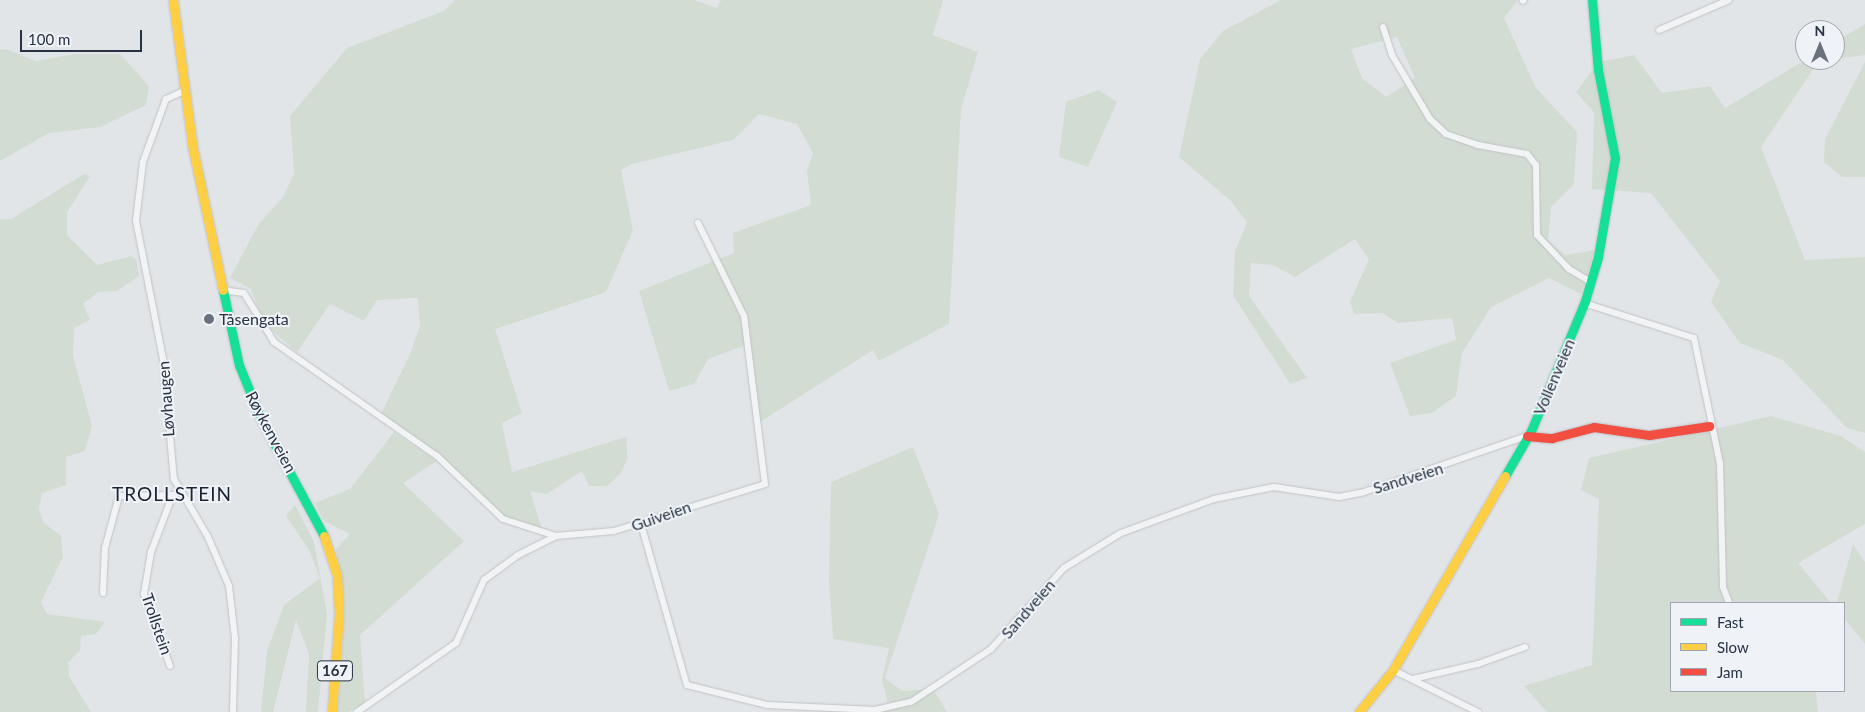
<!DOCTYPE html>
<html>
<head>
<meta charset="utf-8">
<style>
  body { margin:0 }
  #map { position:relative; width:1865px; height:712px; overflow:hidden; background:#e2e5e8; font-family:Lato,sans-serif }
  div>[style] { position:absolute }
  .green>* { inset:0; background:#d3dcd2 }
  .roads { filter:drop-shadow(0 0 1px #c0c3c6) drop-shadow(0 0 1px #c0c3c6) }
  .street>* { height:6px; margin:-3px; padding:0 3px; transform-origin:3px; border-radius:3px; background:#f2f3f4 }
  .fast>* { height:9px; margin:-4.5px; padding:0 4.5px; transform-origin:4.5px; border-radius:4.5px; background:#16e098 }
  .slow>* { height:9px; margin:-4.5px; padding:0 4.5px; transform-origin:4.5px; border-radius:4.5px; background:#ffcf43 }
  .jam>* { height:9px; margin:-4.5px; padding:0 4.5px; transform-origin:4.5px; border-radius:4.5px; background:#f24e42 }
  .dots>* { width:14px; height:14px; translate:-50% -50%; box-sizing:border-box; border:2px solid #eff3f7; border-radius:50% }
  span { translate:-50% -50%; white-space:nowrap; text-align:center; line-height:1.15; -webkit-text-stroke:4px #eff3f7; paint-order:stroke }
  .shield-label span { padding:1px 4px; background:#eff3f7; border:1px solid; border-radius:4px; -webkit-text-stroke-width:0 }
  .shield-label { font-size:15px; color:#283242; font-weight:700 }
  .poi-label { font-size:16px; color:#283242 }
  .left { translate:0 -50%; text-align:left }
  .street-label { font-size:16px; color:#283242 }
  .quarter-label { font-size:19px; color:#1a2332; letter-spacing:1px }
  .legend { position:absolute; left:1670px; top:602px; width:175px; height:90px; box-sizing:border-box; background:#eff3f7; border:1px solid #9fa6af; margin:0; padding:6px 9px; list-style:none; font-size:15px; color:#283242 }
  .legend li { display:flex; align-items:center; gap:10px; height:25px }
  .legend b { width:25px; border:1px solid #9fa6af }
  .north { position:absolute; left:1795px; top:20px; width:50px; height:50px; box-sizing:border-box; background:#eff3f7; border:1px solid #9fa6af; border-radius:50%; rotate:0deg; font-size:14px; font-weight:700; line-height:20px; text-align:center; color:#283242 }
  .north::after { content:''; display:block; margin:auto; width:18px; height:22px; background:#69717c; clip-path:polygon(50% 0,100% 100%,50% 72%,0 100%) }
  .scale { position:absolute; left:20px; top:30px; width:122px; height:22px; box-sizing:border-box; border:2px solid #283242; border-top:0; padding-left:6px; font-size:15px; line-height:18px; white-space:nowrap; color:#283242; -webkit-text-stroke:4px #eff3f7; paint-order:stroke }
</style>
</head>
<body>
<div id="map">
  <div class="green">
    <i style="clip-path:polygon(455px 0,694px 0,717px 8px,721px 0,943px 0,933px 35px,978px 52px,961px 109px,949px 324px,879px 361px,873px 350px,760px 422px,746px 345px,708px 359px,694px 384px,669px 391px,639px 291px,734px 253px,733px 233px,811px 205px,807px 171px,813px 153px,797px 124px,759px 114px,733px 140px,632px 164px,621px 170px,633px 230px,606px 292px,495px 329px,522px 413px,502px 423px,512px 472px,626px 437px,628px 457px,621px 473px,607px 486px,589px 486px,582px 471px,547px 494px,530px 491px,543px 533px,502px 517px,458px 474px,379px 418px,411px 352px,420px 325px,418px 298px,377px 300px,364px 321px,330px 304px,297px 352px,264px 324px,251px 289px,230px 278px,258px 225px,283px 197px,294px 174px,290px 116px,347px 48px,444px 11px)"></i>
    <i style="clip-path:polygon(evenodd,1281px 0,1518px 0,1504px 18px,1536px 88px,1577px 132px,1574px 184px,1551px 207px,1548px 240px,1565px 255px,1595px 250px,1581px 294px,1549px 278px,1491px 307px,1462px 353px,1456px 396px,1432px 413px,1410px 416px,1390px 363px,1456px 340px,1452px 318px,1398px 323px,1382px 313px,1354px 314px,1350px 302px,1369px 259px,1355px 239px,1295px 277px,1273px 265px,1251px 263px,1249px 296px,1307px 378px,1290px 384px,1233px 295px,1235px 252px,1247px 222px,1230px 200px,1179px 157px,1200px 59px,1223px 31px,1281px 0,1397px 37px,1415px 78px,1386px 97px,1362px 78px,1351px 49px,1397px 37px)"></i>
    <i style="clip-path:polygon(1865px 24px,1865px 55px,1835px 59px,1835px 42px)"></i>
    <i style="clip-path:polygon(6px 49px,36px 61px,76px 54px,120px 54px,149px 86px,146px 105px,100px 127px,49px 133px,0 161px,0 50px)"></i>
    <i style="clip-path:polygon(1634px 55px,1662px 93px,1710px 86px,1725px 108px,1805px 60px,1829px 60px,1818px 62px,1761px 147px,1805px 260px,1865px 257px,1865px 433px,1847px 428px,1783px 360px,1740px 343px,1711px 302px,1720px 281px,1651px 193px,1592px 189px,1594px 112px,1576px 92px,1599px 62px)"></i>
    <i style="clip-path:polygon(1865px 62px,1865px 177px,1842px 177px,1824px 162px,1825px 139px)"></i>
    <i style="clip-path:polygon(1099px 90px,1117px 102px,1088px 167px,1059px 157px,1066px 102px)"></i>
    <i style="clip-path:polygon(84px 174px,90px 176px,67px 212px,67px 235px,97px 265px,131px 256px,136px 259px,139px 276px,117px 291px,98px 292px,83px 304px,90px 320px,74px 328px,73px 356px,92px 426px,85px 451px,66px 457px,66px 485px,42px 493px,39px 509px,43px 522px,61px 536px,63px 557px,41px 602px,47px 614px,105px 622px,96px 634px,81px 636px,80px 650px,68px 663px,69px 676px,91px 712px,0 712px,0 219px,11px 219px)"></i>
    <i style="clip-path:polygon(1771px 416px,1841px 436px,1865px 452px,1865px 524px,1798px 563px,1831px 603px,1671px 603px,1671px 691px,1816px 691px,1818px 712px,1547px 712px,1524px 686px,1592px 665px,1599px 499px,1581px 490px,1589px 458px)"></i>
    <i style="clip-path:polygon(394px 432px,437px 461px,403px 483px,464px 541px,360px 635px,365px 703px,349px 712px,338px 712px,345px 613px,336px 549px,350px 534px,324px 521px,315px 503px,350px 489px)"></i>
    <i style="clip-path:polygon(913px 447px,939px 514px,885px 678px,902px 691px,933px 689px,947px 712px,814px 712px,889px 708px,882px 680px,889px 648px,833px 639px,829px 580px,831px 482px)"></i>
    <i style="clip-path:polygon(295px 505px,314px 542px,327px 614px,318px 712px,306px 712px,309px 654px,296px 620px,273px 712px,261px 712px,267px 651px,284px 605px,320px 578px,309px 550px,286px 516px)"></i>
    <i style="clip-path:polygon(1853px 544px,1865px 562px,1865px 644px,1844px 618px,1844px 603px,1837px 603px)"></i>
  </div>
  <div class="roads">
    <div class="street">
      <i style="left:1523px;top:1px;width:1px;rotate:-45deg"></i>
      <i style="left:1383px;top:27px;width:29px;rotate:72deg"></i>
      <i style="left:1392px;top:55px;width:74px;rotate:59.3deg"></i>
      <i style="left:1430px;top:119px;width:22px;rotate:43deg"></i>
      <i style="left:1446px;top:134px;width:34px;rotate:19deg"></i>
      <i style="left:1478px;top:145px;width:50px;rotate:10.4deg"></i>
      <i style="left:1527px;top:154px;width:14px;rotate:51deg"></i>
      <i style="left:1536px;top:165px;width:70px;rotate:89.2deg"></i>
      <i style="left:1537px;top:235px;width:47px;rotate:46.7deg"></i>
      <i style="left:1569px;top:269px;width:26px;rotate:31deg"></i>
      <i style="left:1659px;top:30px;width:76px;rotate:-23.2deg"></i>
      <i style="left:184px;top:91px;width:20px;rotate:156deg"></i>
      <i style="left:166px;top:99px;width:67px;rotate:110.1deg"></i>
      <i style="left:143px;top:162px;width:59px;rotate:96.8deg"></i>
      <i style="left:136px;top:221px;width:141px;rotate:78.9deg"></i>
      <i style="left:163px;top:359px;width:121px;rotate:84.8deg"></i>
      <i style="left:174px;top:479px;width:67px;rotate:59.6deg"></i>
      <i style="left:208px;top:537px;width:53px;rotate:66.8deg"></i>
      <i style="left:229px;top:586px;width:53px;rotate:83.5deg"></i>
      <i style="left:235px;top:639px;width:73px;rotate:91.6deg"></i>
      <i style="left:222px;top:290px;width:22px;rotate:8deg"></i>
      <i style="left:244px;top:293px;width:57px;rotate:58.5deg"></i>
      <i style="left:274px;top:342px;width:199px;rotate:35deg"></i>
      <i style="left:437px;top:456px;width:91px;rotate:43.7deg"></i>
      <i style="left:503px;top:519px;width:56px;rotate:17.8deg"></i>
      <i style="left:1584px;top:303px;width:115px;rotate:17.7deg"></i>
      <i style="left:1694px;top:338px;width:128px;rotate:78.3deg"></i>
      <i style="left:1720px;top:463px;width:124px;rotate:88.6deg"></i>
      <i style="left:1723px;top:587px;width:17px;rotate:69deg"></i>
      <i style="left:641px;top:524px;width:167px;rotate:74.1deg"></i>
      <i style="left:687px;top:685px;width:82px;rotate:14deg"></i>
      <i style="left:767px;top:705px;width:108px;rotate:2.7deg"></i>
      <i style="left:875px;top:710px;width:37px;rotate:-13deg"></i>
      <i style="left:911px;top:702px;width:96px;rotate:-33.5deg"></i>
      <i style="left:991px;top:649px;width:109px;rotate:-48deg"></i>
      <i style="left:1064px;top:568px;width:67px;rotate:-31.6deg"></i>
      <i style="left:1121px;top:533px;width:99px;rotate:-20.1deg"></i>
      <i style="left:1214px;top:499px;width:61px;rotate:-11.3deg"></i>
      <i style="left:1274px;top:487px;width:66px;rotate:8.7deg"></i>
      <i style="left:1339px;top:497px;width:25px;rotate:-11deg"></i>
      <i style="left:1364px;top:492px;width:172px;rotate:-19deg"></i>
      <i style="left:103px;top:593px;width:45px;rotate:-87.5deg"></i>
      <i style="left:105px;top:548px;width:54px;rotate:-74.9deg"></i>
      <i style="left:119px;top:496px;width:56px;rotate:-1deg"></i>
      <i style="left:170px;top:666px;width:77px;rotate:-109.9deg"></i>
      <i style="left:144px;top:594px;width:43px;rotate:-80.5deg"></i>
      <i style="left:151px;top:552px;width:59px;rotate:-69.1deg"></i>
      <i style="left:1393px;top:670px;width:95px;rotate:26.3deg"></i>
      <i style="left:1413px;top:679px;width:67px;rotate:-13deg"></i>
      <i style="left:1478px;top:664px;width:50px;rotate:-19.9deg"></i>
      <i style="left:357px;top:712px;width:121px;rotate:-34.9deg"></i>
      <i style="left:456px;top:643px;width:69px;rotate:-66deg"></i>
      <i style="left:484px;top:580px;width:42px;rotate:-36.3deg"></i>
      <i style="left:518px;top:555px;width:42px;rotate:-26.6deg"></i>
      <i style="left:556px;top:536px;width:58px;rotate:-4.9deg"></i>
      <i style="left:614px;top:531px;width:158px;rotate:-17.3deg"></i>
      <i style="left:765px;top:484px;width:169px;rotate:-97.1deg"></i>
      <i style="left:744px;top:316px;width:104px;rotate:-116.3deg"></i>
    </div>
    <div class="fast">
      <i style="left:223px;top:290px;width:77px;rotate:78deg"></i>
      <i style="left:239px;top:365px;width:58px;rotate:67.8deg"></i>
      <i style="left:261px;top:419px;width:133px;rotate:61.7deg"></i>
      <i style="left:1505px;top:476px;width:52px;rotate:-60deg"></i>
      <i style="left:1531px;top:431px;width:141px;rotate:-67.4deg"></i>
      <i style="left:1585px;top:301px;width:46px;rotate:-73.5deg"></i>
      <i style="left:1598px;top:257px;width:100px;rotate:-80.3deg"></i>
      <i style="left:1615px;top:158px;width:90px;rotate:-100.9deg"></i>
      <i style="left:1598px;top:70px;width:70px;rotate:-94.9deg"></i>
    </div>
    <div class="slow">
      <i style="left:173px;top:0;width:150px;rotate:82.4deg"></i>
      <i style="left:193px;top:149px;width:144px;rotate:78deg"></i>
      <i style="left:324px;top:536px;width:41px;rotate:71.6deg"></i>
      <i style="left:337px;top:575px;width:39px;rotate:87deg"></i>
      <i style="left:339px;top:614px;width:98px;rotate:94.1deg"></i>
      <i style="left:1359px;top:712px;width:54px;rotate:-51deg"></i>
      <i style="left:1393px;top:670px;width:224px;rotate:-60deg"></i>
    </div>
    <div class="jam">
      <i style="left:1527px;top:436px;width:25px;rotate:5deg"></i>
      <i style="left:1552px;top:438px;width:43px;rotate:-14.7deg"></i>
      <i style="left:1594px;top:427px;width:56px;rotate:8.3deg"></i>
      <i style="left:1649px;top:435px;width:61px;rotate:-8.5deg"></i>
    </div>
  </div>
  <div class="dots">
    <i style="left:209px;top:319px;background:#69717c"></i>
  </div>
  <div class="shield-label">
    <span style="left:335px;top:671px">167</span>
  </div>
  <div class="poi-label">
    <span class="left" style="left:219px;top:319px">Tåsengata</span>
  </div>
  <div class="street-label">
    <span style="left:1554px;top:377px;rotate:-67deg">Vollenveien</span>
    <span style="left:166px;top:399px;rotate:-94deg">Løvhaugen</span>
    <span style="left:271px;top:432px;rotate:62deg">Røykenveien</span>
    <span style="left:1408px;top:478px;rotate:-17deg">Sandveien</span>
    <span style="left:661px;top:516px;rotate:-19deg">Guiveien</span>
    <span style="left:1028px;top:609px;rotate:-49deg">Sandveien</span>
    <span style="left:157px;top:624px;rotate:71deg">Trollstein</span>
  </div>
  <div class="quarter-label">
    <span style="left:172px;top:494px">TROLLSTEIN</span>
  </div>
  <ul class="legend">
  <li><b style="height:6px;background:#16e098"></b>Fast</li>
  <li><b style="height:6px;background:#ffcf43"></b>Slow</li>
  <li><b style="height:6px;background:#f24e42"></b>Jam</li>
  </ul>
  <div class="north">N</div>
  <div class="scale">100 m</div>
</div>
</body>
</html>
